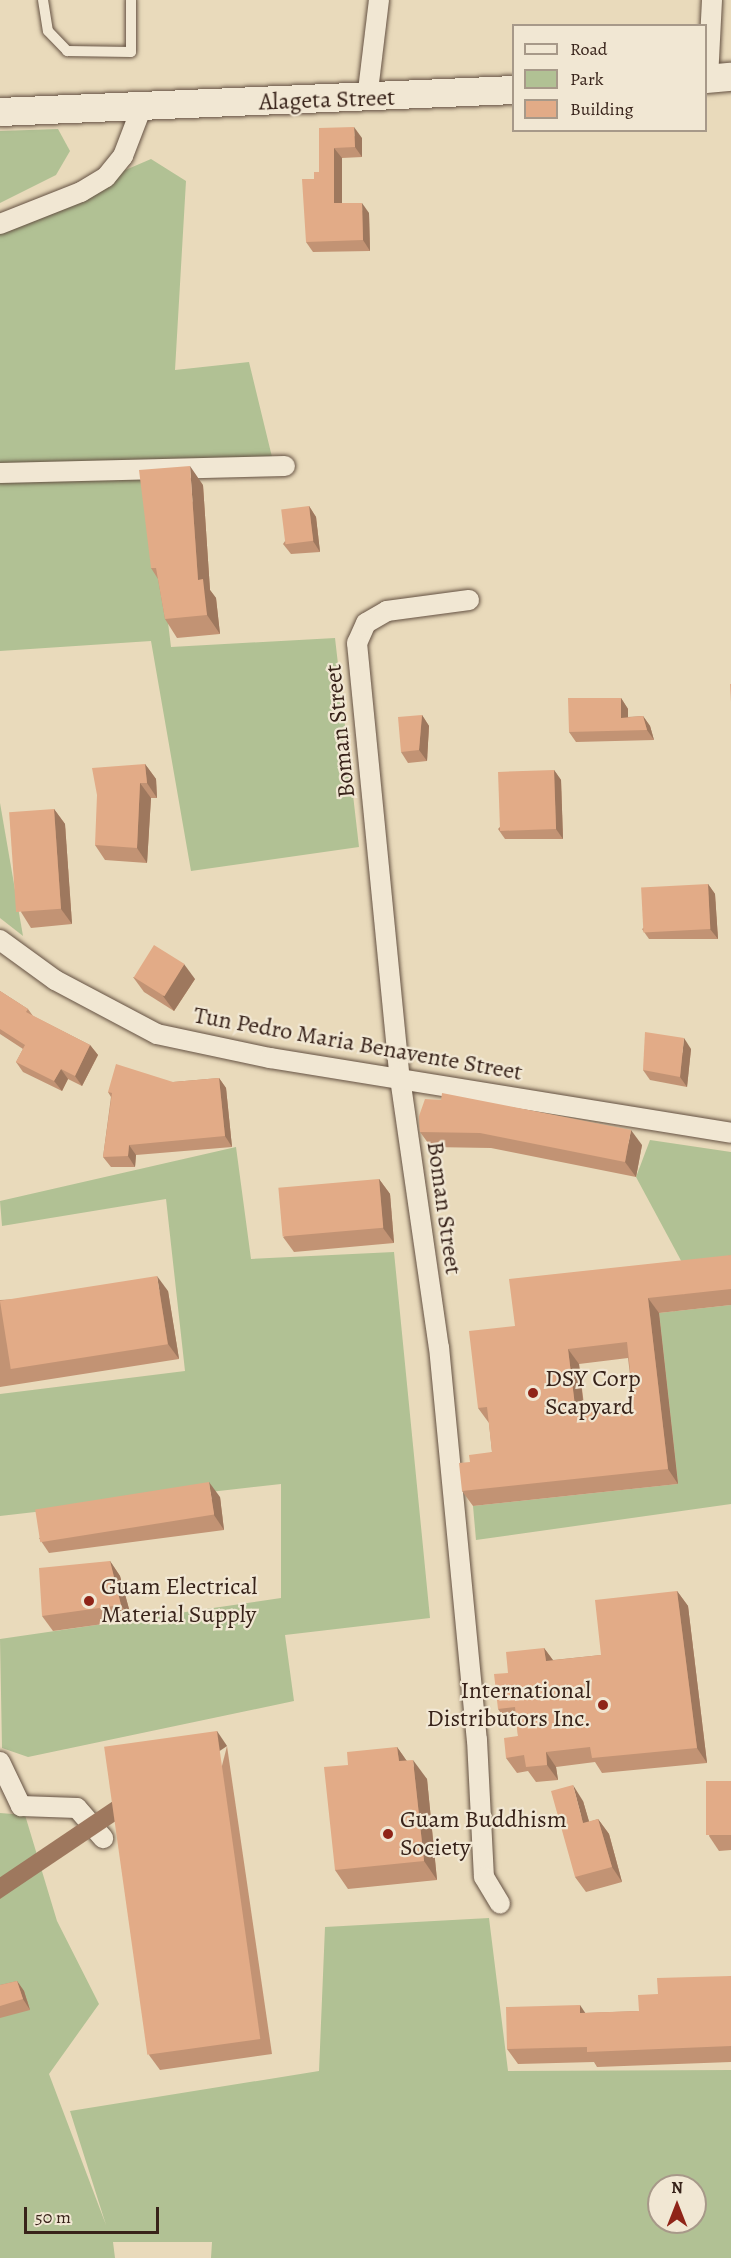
<!DOCTYPE html>
<html>
<head>
<meta charset="utf-8">
<style>
  body { margin:0 }
  #map { position:relative; width:731px; height:2258px; overflow:hidden; background:#e9dabb; font-family:Alegreya,serif }
  div>[style] { position:absolute }
  .green>* { inset:0; background:#b1c194 }
  .roads { filter:drop-shadow(0 0 2px #645142) drop-shadow(0 0 2px #645142) }
  .lane>* { height:10px; margin:-5px; padding:0 5px; transform-origin:5px; border-radius:5px; background:#f1e7d3 }
  .street>* { height:20px; margin:-10px; padding:0 10px; transform-origin:10px; border-radius:10px; background:#f1e7d3 }
  .secondary>* { height:28px; margin:-14px; padding:0 14px; transform-origin:14px; border-radius:14px; background:#f1e7d3 }
  .wall>* { inset:0; background:#c29374 }
  .shaded-wall>* { inset:0; background:#9e785e; transform-origin:0 0 }
  .building>* { inset:0; background:#e2ab87; transform-origin:0 0 }
  .dots>* { width:16px; height:16px; translate:-50% -50%; box-sizing:border-box; border:3px solid #f1e7d3; border-radius:50% }
  span { translate:-50% -50%; white-space:nowrap; text-align:center; line-height:1.15; -webkit-text-stroke:4.5px #f1e7d3; paint-order:stroke }
  .street-label { font-size:24px; color:#38231a }
  .poi-label { font-size:24px; color:#38231a }
  .left { translate:0 -50%; text-align:left }
  .right { translate:-100% -50%; text-align:right }
  .legend { position:absolute; left:512px; top:24px; width:195px; height:108px; box-sizing:border-box; background:#f1e7d3; border:2px solid #a79989; margin:0; padding:8px 10px; list-style:none; font-size:18px; color:#38231a }
  .legend li { display:flex; align-items:center; gap:12px; height:30px }
  .legend b { width:30px; border:2px solid #a79989 }
  .north { position:absolute; left:647px; top:2174px; width:60px; height:60px; box-sizing:border-box; background:#f1e7d3; border:2px solid #a79989; border-radius:50%; rotate:0deg; font-size:16px; font-weight:700; line-height:24px; text-align:center; color:#38231a }
  .north::after { content:''; display:block; margin:auto; width:21px; height:27px; background:#8f2418; clip-path:polygon(50% 0,100% 100%,50% 72%,0 100%) }
  .scale { position:absolute; left:24px; top:2207px; width:135px; height:27px; box-sizing:border-box; border:3px solid #38231a; border-top:0; padding-left:8px; font-size:18px; line-height:21px; white-space:nowrap; color:#38231a; -webkit-text-stroke:4px #f1e7d3; paint-order:stroke }
</style>
</head>
<body>
<div id="map">
  <div class="green">
    <i style="clip-path:polygon(58px 129px,70px 151px,56px 175px,0 203px,0 131px)"></i>
    <i style="clip-path:polygon(151px 159px,186px 181px,175px 370px,249px 362px,272px 457px,0 466px,0 224px)"></i>
    <i style="clip-path:polygon(142px 475px,152px 489px,171px 647px,335px 638px,359px 847px,191px 871px,151px 641px,0 651px,0 480px)"></i>
    <i style="clip-path:polygon(0 803px,23px 936px,0 918px)"></i>
    <i style="clip-path:polygon(650px 1140px,731px 1152px,731px 1263px,685px 1268px,636px 1177px)"></i>
    <i style="clip-path:polygon(236px 1147px,251px 1259px,394px 1252px,430px 1618px,285px 1635px,294px 1701px,28px 1757px,2px 1748px,0 1639px,281px 1598px,281px 1484px,0 1516px,0 1394px,185px 1371px,166px 1199px,2px 1226px,0 1201px)"></i>
    <i style="clip-path:polygon(731px 1305px,731px 1504px,476px 1540px,473px 1506px,678px 1484px,659px 1313px)"></i>
    <i style="clip-path:polygon(evenodd,0 1813px,25px 1815px,57px 1921px,99px 2004px,49px 2074px,106px 2225px,70px 2111px,319px 2071px,325px 1927px,489px 1918px,508px 2071px,731px 2070px,731px 2258px,211px 2258px,212px 2242px,113px 2242px,115px 2258px,0 2258px,0 1813px,659px 2186px,695px 2186px,695px 2222px,659px 2222px,659px 2186px)"></i>
  </div>
  <div class="roads">
    <div class="lane">
      <i style="left:43px;top:0;width:31px;rotate:81deg"></i>
      <i style="left:48px;top:31px;width:28px;rotate:46deg"></i>
      <i style="left:67px;top:51px;width:64px;rotate:0.9deg"></i>
      <i style="left:131px;top:52px;width:52px;rotate:-90deg"></i>
    </div>
    <div class="street">
      <i style="left:708px;top:79px;width:79px;rotate:-87.1deg"></i>
      <i style="left:367px;top:99px;width:100px;rotate:-83.1deg"></i>
      <i style="left:0;top:224px;width:87px;rotate:-21.6deg"></i>
      <i style="left:81px;top:192px;width:29px;rotate:-31deg"></i>
      <i style="left:106px;top:177px;width:27px;rotate:-51deg"></i>
      <i style="left:123px;top:156px;width:50px;rotate:-69deg"></i>
      <i style="left:0;top:473px;width:285px;rotate:-1.4deg"></i>
      <i style="left:469px;top:600px;width:83px;rotate:172.4deg"></i>
      <i style="left:387px;top:611px;width:24px;rotate:150deg"></i>
      <i style="left:366px;top:623px;width:22px;rotate:114deg"></i>
      <i style="left:357px;top:643px;width:437px;rotate:84.4deg"></i>
      <i style="left:400px;top:1078px;width:272px;rotate:81.8deg"></i>
      <i style="left:439px;top:1347px;width:395px;rotate:84.5deg"></i>
      <i style="left:477px;top:1740px;width:137px;rotate:87.1deg"></i>
      <i style="left:484px;top:1877px;width:31px;rotate:59deg"></i>
      <i style="left:0;top:940px;width:68px;rotate:36deg"></i>
      <i style="left:55px;top:980px;width:115px;rotate:27.9deg"></i>
      <i style="left:157px;top:1034px;width:116px;rotate:12deg"></i>
      <i style="left:270px;top:1058px;width:467px;rotate:9.2deg"></i>
      <i style="left:0;top:1762px;width:49px;rotate:64.5deg"></i>
      <i style="left:21px;top:1806px;width:56px;rotate:2deg"></i>
      <i style="left:77px;top:1808px;width:40px;rotate:49deg"></i>
    </div>
    <div class="secondary">
      <i style="left:706px;top:79px;width:25px;rotate:-5deg"></i>
      <i style="left:0;top:112px;width:514px;rotate:-2.45deg"></i>
    </div>
  </div>
  <div class="wall">
    <i style="clip-path:polygon(319px 128px,362px 138px,362px 157px,342px 158px,342px 203px,369px 213px,370px 251px,313px 252px,306px 242px,314px 179px,319px 172px)"></i>
    <i style="clip-path:polygon(203px 485px,210px 590px,216px 598px,220px 634px,177px 638px,165px 619px,158px 579px,151px 568px)"></i>
    <i style="clip-path:polygon(309px 506px,316px 517px,320px 552px,291px 554px,283px 544px)"></i>
    <i style="clip-path:polygon(621px 698px,628px 709px,628px 717px,643px 716px,650px 726px,654px 740px,576px 742px,569px 732px)"></i>
    <i style="clip-path:polygon(422px 715px,429px 726px,427px 761px,408px 763px,401px 752px)"></i>
    <i style="clip-path:polygon(145px 764px,156px 779px,157px 798px,151px 798px,147px 863px,105px 860px,95px 845px)"></i>
    <i style="clip-path:polygon(554px 770px,561px 780px,563px 839px,505px 839px,498px 829px)"></i>
    <i style="clip-path:polygon(54px 809px,65px 824px,72px 924px,31px 928px,21px 912px)"></i>
    <i style="clip-path:polygon(708px 884px,715px 894px,718px 939px,649px 939px,642px 929px)"></i>
    <i style="clip-path:polygon(133px 977px,195px 979px,174px 1011px,144px 992px)"></i>
    <i style="clip-path:polygon(0 991px,28px 1009px,33px 1016px,90px 1045px,98px 1055px,82px 1086px,68px 1079px,62px 1091px,23px 1072px,16px 1062px,23px 1049px,0 1034px)"></i>
    <i style="clip-path:polygon(691px 1049px,687px 1087px,650px 1080px,643px 1070px)"></i>
    <i style="clip-path:polygon(219px 1078px,226px 1088px,232px 1147px,136px 1155px,135px 1167px,111px 1167px,103px 1157px,111px 1097px,108px 1092px,173px 1082px)"></i>
    <i style="clip-path:polygon(419px 1116px,642px 1145px,636px 1177px,491px 1148px,431px 1147px,420px 1132px)"></i>
    <i style="clip-path:polygon(379px 1179px,390px 1194px,394px 1243px,294px 1252px,283px 1237px)"></i>
    <i style="clip-path:polygon(evenodd,731px 1255px,731px 1305px,659px 1313px,678px 1484px,473px 1506px,462px 1491px,470px 1462px,492px 1452px,489px 1423px,478px 1408px,515px 1326px,731px 1255px,628px 1358px,634px 1408px,585px 1413px,579px 1364px,628px 1358px)"></i>
    <i style="clip-path:polygon(168px 1291px,179px 1359px,0 1387px,0 1300px)"></i>
    <i style="clip-path:polygon(220px 1497px,224px 1530px,49px 1553px,39px 1538px)"></i>
    <i style="clip-path:polygon(110px 1561px,120px 1576px,132px 1620px,53px 1631px,42px 1616px)"></i>
    <i style="clip-path:polygon(677px 1591px,688px 1606px,707px 1763px,602px 1773px,595px 1762px,556px 1767px,558px 1780px,536px 1782px,528px 1771px,517px 1773px,506px 1758px,518px 1736px,517px 1723px,509px 1724px,498px 1709px,508px 1673px,544px 1648px,553px 1660px,601px 1655px)"></i>
    <i style="clip-path:polygon(227px 1746px,272px 2054px,160px 2070px,149px 2055px)"></i>
    <i style="clip-path:polygon(397px 1747px,406px 1760px,427px 1779px,437px 1880px,348px 1889px,335px 1870px,348px 1765px)"></i>
    <i style="clip-path:polygon(731px 1781px,731px 1850px,719px 1851px,709px 1836px)"></i>
    <i style="clip-path:polygon(583px 1801px,589px 1822px,598px 1819px,609px 1834px,622px 1882px,586px 1892px,575px 1877px)"></i>
    <i style="clip-path:polygon(731px 1976px,731px 2062px,597px 2067px,594px 2062px,518px 2064px,507px 2049px,586px 2013px,639px 2011px,658px 1994px)"></i>
    <i style="clip-path:polygon(17px 1981px,24px 1991px,30px 2010px,0 2018px,0 1985px)"></i>
  </div>
  <div class="shaded-wall">
    <i style="clip-path:polygon(354px 127px,362px 138px,362px 157px,355px 147px)"></i>
    <i style="clip-path:polygon(334px 148px,342px 158px,342px 214px,334px 203px)"></i>
    <i style="clip-path:polygon(362px 203px,369px 213px,370px 251px,363px 240px)"></i>
    <i style="clip-path:polygon(190px 466px,203px 485px,210px 590px,216px 598px,220px 634px,207px 615px,198px 580px)"></i>
    <i style="clip-path:polygon(309px 506px,316px 517px,320px 552px,313px 541px)"></i>
    <i style="clip-path:polygon(621px 698px,628px 709px,628px 728px,621px 718px)"></i>
    <i style="clip-path:polygon(422px 715px,429px 726px,427px 761px,419px 750px)"></i>
    <i style="clip-path:polygon(643px 716px,650px 726px,654px 740px,647px 730px)"></i>
    <i style="clip-path:polygon(145px 764px,156px 779px,157px 798px,147px 783px)"></i>
    <i style="clip-path:polygon(554px 770px,561px 780px,563px 839px,556px 829px)"></i>
    <i style="clip-path:polygon(140px 783px,151px 798px,147px 863px,137px 848px)"></i>
    <i style="clip-path:polygon(54px 809px,65px 824px,72px 924px,61px 909px)"></i>
    <i style="clip-path:polygon(708px 884px,715px 894px,718px 939px,710px 929px)"></i>
    <i style="clip-path:polygon(184px 964px,195px 979px,174px 1011px,163px 996px)"></i>
    <i style="clip-path:polygon(684px 1038px,691px 1049px,687px 1087px,680px 1077px)"></i>
    <i style="clip-path:polygon(90px 1045px,98px 1055px,82px 1086px,75px 1076px)"></i>
    <i style="clip-path:polygon(61px 1069px,68px 1079px,62px 1091px,54px 1081px)"></i>
    <i style="clip-path:polygon(219px 1078px,226px 1088px,232px 1147px,225px 1136px)"></i>
    <i style="clip-path:polygon(631px 1130px,642px 1145px,636px 1177px,625px 1162px)"></i>
    <i style="clip-path:polygon(129px 1145px,136px 1155px,135px 1167px,128px 1156px)"></i>
    <i style="clip-path:polygon(379px 1179px,390px 1194px,394px 1243px,383px 1228px)"></i>
    <i style="clip-path:polygon(157px 1276px,168px 1291px,179px 1359px,168px 1344px)"></i>
    <i style="clip-path:polygon(648px 1298px,659px 1313px,678px 1484px,668px 1469px)"></i>
    <i style="clip-path:polygon(568px 1349px,579px 1364px,586px 1429px,576px 1414px)"></i>
    <i style="clip-path:polygon(209px 1482px,220px 1497px,224px 1530px,214px 1515px)"></i>
    <i style="clip-path:polygon(110px 1561px,120px 1576px,132px 1620px,121px 1605px)"></i>
    <i style="clip-path:polygon(677px 1591px,688px 1606px,707px 1763px,697px 1748px)"></i>
    <i style="clip-path:polygon(544px 1648px,555px 1663px,546px 1661px)"></i>
    <i style="left:217px;top:1731px;width:18px;height:311px;rotate:56deg"></i>
    <i style="clip-path:polygon(397px 1747px,411px 1767px,399px 1761px)"></i>
    <i style="clip-path:polygon(546px 1752px,556px 1767px,558px 1780px,547px 1765px)"></i>
    <i style="clip-path:polygon(413px 1760px,427px 1779px,437px 1880px,424px 1861px)"></i>
    <i style="clip-path:polygon(573px 1785px,583px 1801px,594px 1838px,583px 1823px)"></i>
    <i style="clip-path:polygon(598px 1819px,609px 1834px,622px 1882px,612px 1867px)"></i>
    <i style="clip-path:polygon(17px 1981px,24px 1991px,30px 2010px,23px 1999px)"></i>
    <i style="clip-path:polygon(580px 2005px,590px 2020px,580px 2013px)"></i>
  </div>
  <div class="building">
    <i style="clip-path:polygon(354px 127px,355px 147px,334px 148px,334px 203px,362px 203px,363px 240px,306px 242px,302px 179px,314px 179px,314px 172px,319px 172px,319px 128px)"></i>
    <i style="clip-path:polygon(190px 466px,198px 580px,203px 579px,207px 615px,165px 619px,156px 568px,151px 568px,139px 470px)"></i>
    <i style="left:309px;top:506px;width:35px;height:28px;rotate:83deg"></i>
    <i style="clip-path:polygon(730px 684px,731px 684px,731px 702px)"></i>
    <i style="clip-path:polygon(568px 698px,621px 698px,621px 718px,643px 716px,647px 730px,569px 732px)"></i>
    <i style="clip-path:polygon(422px 715px,419px 750px,401px 752px,398px 717px)"></i>
    <i style="clip-path:polygon(145px 764px,147px 783px,140px 783px,137px 848px,95px 845px,97px 795px,92px 768px)"></i>
    <i style="left:554px;top:770px;width:59px;height:56px;rotate:88deg"></i>
    <i style="left:54px;top:809px;width:100px;height:45px;rotate:86deg"></i>
    <i style="left:708px;top:884px;width:45px;height:67px;rotate:87deg"></i>
    <i style="left:154px;top:945px;width:36px;height:38px;rotate:32deg"></i>
    <i style="clip-path:polygon(0 991px,28px 1009px,26px 1012px,90px 1045px,75px 1076px,61px 1069px,54px 1081px,16px 1062px,25px 1045px,0 1029px)"></i>
    <i style="clip-path:polygon(645px 1032px,684px 1038px,680px 1077px,643px 1070px)"></i>
    <i style="clip-path:polygon(116px 1064px,173px 1082px,219px 1078px,225px 1136px,129px 1145px,128px 1156px,103px 1157px,112px 1093px,108px 1092px)"></i>
    <i style="clip-path:polygon(442px 1093px,631px 1130px,625px 1162px,480px 1133px,420px 1132px,419px 1116px,425px 1099px,441px 1100px)"></i>
    <i style="left:379px;top:1179px;width:49px;height:101px;rotate:85deg"></i>
    <i style="clip-path:polygon(evenodd,731px 1255px,731px 1289px,648px 1298px,668px 1469px,462px 1491px,459px 1463px,470px 1462px,469px 1455px,492px 1452px,487px 1407px,478px 1408px,469px 1331px,515px 1326px,509px 1279px,731px 1255px,627px 1342px,634px 1408px,576px 1414px,568px 1349px,627px 1342px)"></i>
    <i style="left:157px;top:1276px;width:69px;height:159px;rotate:81deg"></i>
    <i style="left:209px;top:1482px;width:33px;height:176px;rotate:81deg"></i>
    <i style="clip-path:polygon(110px 1561px,121px 1605px,42px 1616px,39px 1568px)"></i>
    <i style="clip-path:polygon(677px 1591px,697px 1748px,592px 1758px,590px 1747px,546px 1752px,547px 1765px,526px 1767px,524px 1755px,506px 1758px,504px 1738px,518px 1736px,515px 1707px,498px 1709px,494px 1674px,508px 1673px,506px 1652px,544px 1648px,546px 1661px,601px 1655px,595px 1600px)"></i>
    <i style="left:217px;top:1731px;width:311px;height:114px;rotate:82deg"></i>
    <i style="clip-path:polygon(397px 1747px,399px 1761px,413px 1760px,424px 1861px,335px 1870px,324px 1767px,348px 1765px,347px 1752px)"></i>
    <i style="left:731px;top:1781px;width:54px;height:25px;rotate:90deg"></i>
    <i style="clip-path:polygon(573px 1785px,583px 1823px,598px 1819px,612px 1867px,575px 1877px,551px 1791px)"></i>
    <i style="clip-path:polygon(731px 1976px,731px 2046px,587px 2052px,587px 2047px,507px 2049px,506px 2007px,580px 2005px,580px 2013px,639px 2011px,638px 1995px,658px 1994px,657px 1978px)"></i>
    <i style="clip-path:polygon(17px 1981px,23px 1999px,0 2006px,0 1985px)"></i>
  </div>
  <div class="dots">
    <i style="left:533px;top:1393px;background:#8f2418"></i>
    <i style="left:89px;top:1601px;background:#8f2418"></i>
    <i style="left:603px;top:1705px;background:#8f2418"></i>
    <i style="left:388px;top:1834px;background:#8f2418"></i>
  </div>
  <div class="street-label">
    <span style="left:327px;top:100px;rotate:-2deg">Alageta Street</span>
    <span style="left:340px;top:731px;rotate:-96deg">Boman Street</span>
    <span style="left:358px;top:1044px;rotate:10deg">Tun Pedro Maria Benavente Street</span>
    <span style="left:444px;top:1208px;rotate:82deg">Boman Street</span>
  </div>
  <div class="poi-label">
    <span class="left" style="left:545px;top:1393px">DSY Corp<br>Scapyard</span>
    <span class="left" style="left:101px;top:1601px">Guam Electrical<br>Material Supply</span>
    <span class="right" style="left:591px;top:1705px">International<br>Distributors Inc.</span>
    <span class="left" style="left:400px;top:1834px">Guam Buddhism<br>Society</span>
  </div>
  <ul class="legend">
  <li><b style="height:8px;background:#f1e7d3"></b>Road</li>
  <li><b style="height:16px;background:#b1c194"></b>Park</li>
  <li><b style="height:16px;background:#e2ab87"></b>Building</li>
  </ul>
  <div class="north">N</div>
  <div class="scale">50 m</div>
</div>
</body>
</html>
